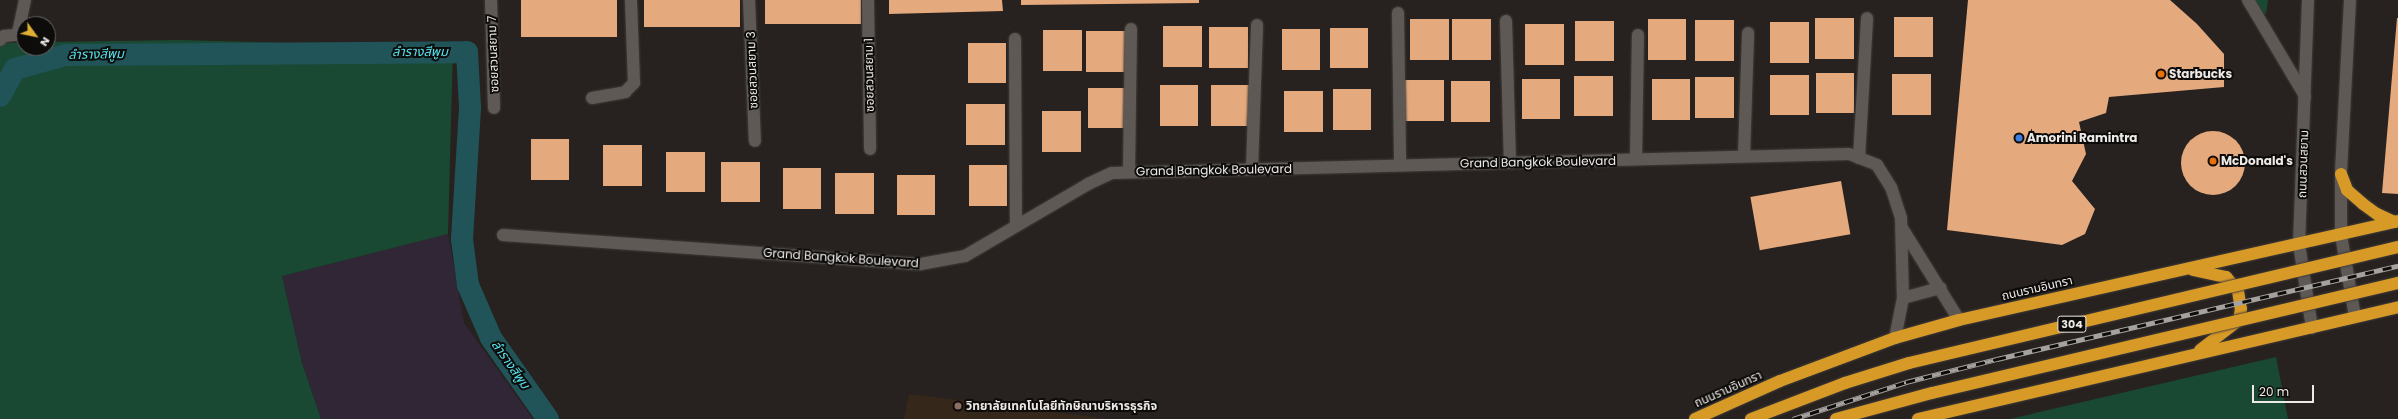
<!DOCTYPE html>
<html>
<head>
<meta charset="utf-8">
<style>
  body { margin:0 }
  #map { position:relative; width:2398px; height:419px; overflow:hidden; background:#27221f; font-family:Poppins,"Noto Sans Thai",sans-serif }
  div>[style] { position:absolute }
  .industrial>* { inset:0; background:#302635 }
  .education>* { inset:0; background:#35271a }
  .green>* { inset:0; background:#194933 }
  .canal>* { height:22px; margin:-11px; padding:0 11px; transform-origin:11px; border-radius:11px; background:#205458 }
  .building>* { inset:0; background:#e4a97d; transform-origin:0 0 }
  .round { border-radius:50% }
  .roads { filter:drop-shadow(0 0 1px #403c3a) drop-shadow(0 0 1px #403c3a) }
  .street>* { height:12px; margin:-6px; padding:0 6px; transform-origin:6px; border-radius:6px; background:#5e5955 }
  .secondary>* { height:12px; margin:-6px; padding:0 6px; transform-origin:6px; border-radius:6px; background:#5e5955 }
  .highway>* { height:12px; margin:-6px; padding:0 6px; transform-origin:6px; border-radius:6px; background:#d89a27 }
  .rail>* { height:4.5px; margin-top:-2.25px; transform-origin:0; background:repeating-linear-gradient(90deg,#0e0c0a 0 9px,#a4a19e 0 18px); box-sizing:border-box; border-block:1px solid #a4a19e }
  .bridges { filter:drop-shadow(0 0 1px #403c3a) drop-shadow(0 0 1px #403c3a) }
  .highway-bridge>* { height:12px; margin:-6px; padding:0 6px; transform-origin:6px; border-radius:6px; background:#d89a27 }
  .dots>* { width:11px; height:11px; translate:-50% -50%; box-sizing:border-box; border:2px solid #0e0c0a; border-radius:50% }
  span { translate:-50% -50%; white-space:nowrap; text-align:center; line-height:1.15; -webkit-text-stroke:4px #0e0c0a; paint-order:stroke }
  .shield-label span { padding:1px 3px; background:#0e0c0a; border:1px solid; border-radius:3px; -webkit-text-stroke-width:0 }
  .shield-label { font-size:11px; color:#ece9e7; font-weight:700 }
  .street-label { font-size:12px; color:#ece9e7 }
  .poi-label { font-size:12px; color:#ece9e7; font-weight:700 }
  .left { translate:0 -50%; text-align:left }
  .water-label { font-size:13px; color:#54e2ee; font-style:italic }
  .north { position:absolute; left:16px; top:16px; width:40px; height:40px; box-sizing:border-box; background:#0e0c0a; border:1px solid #676462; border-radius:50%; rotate:123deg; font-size:11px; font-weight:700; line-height:16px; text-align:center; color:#ece9e7 }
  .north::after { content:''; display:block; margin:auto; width:14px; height:18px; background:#e0b034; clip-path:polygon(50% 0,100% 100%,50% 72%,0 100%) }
  .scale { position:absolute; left:2252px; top:385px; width:62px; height:18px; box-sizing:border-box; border:2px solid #ece9e7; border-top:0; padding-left:5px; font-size:12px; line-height:14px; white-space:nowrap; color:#ece9e7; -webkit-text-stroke:3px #0e0c0a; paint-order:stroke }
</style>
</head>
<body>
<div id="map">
  <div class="industrial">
    <i style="clip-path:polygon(448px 234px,464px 323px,533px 419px,321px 419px,302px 363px,282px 276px)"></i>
  </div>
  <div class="education">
    <i style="clip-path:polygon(909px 394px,1110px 419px,904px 419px)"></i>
  </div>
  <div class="green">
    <i style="clip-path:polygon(2254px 0,2268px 0,2266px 14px,2261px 13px)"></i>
    <i style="clip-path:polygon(179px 40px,453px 47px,448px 234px,282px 276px,302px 363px,321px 419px,0 419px,0 43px,24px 43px,24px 48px,48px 48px,48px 42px)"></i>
    <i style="clip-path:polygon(2276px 357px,2288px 419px,2010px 419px)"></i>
  </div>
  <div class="canal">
    <i style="left:0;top:96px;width:31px;rotate:-61deg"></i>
    <i style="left:15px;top:69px;width:53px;rotate:-15.4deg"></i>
    <i style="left:66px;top:55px;width:401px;rotate:-0.4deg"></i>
    <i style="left:467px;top:52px;width:56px;rotate:86.9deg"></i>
    <i style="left:470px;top:108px;width:131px;rotate:93.5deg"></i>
    <i style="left:462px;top:239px;width:46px;rotate:82.6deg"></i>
    <i style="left:468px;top:285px;width:58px;rotate:66.5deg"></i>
    <i style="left:491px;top:338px;width:99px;rotate:54.9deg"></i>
  </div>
  <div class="building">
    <i style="left:521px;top:0;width:96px;height:37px"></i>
    <i style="left:644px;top:0;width:96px;height:27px"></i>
    <i style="left:765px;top:0;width:96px;height:24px"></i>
    <i style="clip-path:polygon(889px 0,1002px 0,1003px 11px,889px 14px)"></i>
    <i style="clip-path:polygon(1021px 0,1199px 0,1199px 3px,1021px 5px)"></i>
    <i style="clip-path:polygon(1968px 0,2170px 0,2197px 24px,2224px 54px,2224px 87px,2109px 97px,2106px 113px,2079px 122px,2086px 154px,2072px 181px,2095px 209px,2085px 234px,2062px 245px,1947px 230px)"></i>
    <i style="left:1894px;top:17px;width:39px;height:40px"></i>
    <i style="left:1815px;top:18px;width:39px;height:41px"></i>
    <i style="clip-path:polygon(2397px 18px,2398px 18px,2398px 194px,2382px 193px)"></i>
    <i style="left:1410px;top:19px;width:39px;height:41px"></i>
    <i style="left:1452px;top:19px;width:39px;height:41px"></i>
    <i style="left:1686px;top:19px;width:41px;height:38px;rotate:90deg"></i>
    <i style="left:1734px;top:20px;width:41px;height:39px;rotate:90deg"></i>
    <i style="left:1575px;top:21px;width:39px;height:40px"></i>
    <i style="left:1770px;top:22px;width:39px;height:41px"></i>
    <i style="left:1525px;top:24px;width:39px;height:41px"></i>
    <i style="left:1202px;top:26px;width:41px;height:39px;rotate:90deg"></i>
    <i style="left:1209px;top:27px;width:39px;height:41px"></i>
    <i style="left:1330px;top:28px;width:38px;height:40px"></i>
    <i style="left:1282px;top:29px;width:38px;height:41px"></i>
    <i style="left:1043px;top:30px;width:39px;height:41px"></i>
    <i style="left:1086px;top:31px;width:39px;height:41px"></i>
    <i style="left:968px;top:43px;width:38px;height:40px"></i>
    <i style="left:1816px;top:73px;width:38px;height:40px"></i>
    <i style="left:1931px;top:74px;width:41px;height:39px;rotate:90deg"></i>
    <i style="left:1770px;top:75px;width:39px;height:40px"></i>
    <i style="left:1574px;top:76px;width:39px;height:40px"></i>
    <i style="left:1734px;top:77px;width:41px;height:39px;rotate:90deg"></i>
    <i style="left:1522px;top:79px;width:38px;height:40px"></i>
    <i style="left:1652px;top:79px;width:38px;height:41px"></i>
    <i style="left:1405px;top:80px;width:39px;height:41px"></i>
    <i style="left:1490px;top:81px;width:41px;height:39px;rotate:90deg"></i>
    <i style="left:1160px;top:85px;width:38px;height:41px"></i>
    <i style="left:1211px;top:85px;width:39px;height:41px"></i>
    <i style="left:1088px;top:88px;width:39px;height:40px"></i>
    <i style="left:1333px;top:89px;width:38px;height:41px"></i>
    <i style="left:1284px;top:91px;width:39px;height:41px"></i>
    <i style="left:966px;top:104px;width:39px;height:41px"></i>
    <i style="left:1081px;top:111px;width:41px;height:39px;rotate:90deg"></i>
    <i class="round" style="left:2181px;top:131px;width:64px;height:64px"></i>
    <i style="left:531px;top:139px;width:38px;height:41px"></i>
    <i style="left:642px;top:145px;width:41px;height:39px;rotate:90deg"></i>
    <i style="left:666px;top:152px;width:39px;height:40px"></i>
    <i style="left:721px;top:162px;width:39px;height:40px"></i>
    <i style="left:969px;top:165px;width:38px;height:41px"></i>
    <i style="left:783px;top:168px;width:38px;height:41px"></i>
    <i style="left:835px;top:173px;width:39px;height:41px"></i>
    <i style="left:935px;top:175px;width:40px;height:38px;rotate:90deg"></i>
    <i style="left:1841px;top:181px;width:54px;height:92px;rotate:80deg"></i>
  </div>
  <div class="roads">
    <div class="street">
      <i style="left:491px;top:0;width:108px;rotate:88.4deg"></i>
      <i style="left:749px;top:0;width:141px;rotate:87.6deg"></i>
      <i style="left:868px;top:0;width:149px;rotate:89.2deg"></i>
      <i style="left:1398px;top:13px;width:152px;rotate:89.2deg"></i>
      <i style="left:1506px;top:21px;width:141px;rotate:88.4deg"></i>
      <i style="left:1015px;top:39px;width:187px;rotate:89.7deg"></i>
      <i style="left:0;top:40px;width:6px;rotate:-45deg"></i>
      <i style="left:4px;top:36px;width:11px;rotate:-5deg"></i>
      <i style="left:15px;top:35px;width:4px;rotate:-34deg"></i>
      <i style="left:18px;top:33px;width:34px;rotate:-78deg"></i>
      <i style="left:592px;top:98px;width:34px;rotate:-10deg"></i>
      <i style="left:625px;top:92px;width:13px;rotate:-45deg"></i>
      <i style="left:634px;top:83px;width:83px;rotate:-92.1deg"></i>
      <i style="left:1744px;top:156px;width:123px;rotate:-88.1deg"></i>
      <i style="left:1859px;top:158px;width:140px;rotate:-86.7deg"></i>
      <i style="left:1636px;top:159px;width:124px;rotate:-89.1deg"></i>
      <i style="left:1252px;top:169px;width:144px;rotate:-88deg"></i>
      <i style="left:1129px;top:172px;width:143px;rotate:-89.2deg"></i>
      <i style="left:1902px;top:228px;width:108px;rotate:58.2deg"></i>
      <i style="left:503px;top:235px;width:419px;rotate:4deg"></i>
      <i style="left:921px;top:264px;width:45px;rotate:-10.3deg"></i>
      <i style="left:965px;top:256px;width:143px;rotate:-30.3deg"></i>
      <i style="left:1088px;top:184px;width:26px;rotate:-25deg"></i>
      <i style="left:1112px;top:173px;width:737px;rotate:-1.48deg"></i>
      <i style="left:1849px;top:154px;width:30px;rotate:21deg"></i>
      <i style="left:1877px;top:165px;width:26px;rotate:58deg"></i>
      <i style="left:1891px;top:187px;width:33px;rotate:72deg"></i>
      <i style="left:1901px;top:218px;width:80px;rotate:88.6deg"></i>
      <i style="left:1903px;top:298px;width:41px;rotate:101.3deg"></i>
      <i style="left:1903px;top:298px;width:39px;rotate:-15deg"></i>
    </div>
    <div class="secondary">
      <i style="left:2248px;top:0;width:112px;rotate:59.3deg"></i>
      <i style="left:2308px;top:0;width:244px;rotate:92.1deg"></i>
      <i style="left:2299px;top:244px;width:85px;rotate:81.2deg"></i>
      <i style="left:2350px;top:0;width:174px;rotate:93deg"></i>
      <i style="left:2341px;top:174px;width:61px;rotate:90deg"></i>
      <i style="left:2341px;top:235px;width:83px;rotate:80.3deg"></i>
    </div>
    <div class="highway">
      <i style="left:2341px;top:174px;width:17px;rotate:69deg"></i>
      <i style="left:2347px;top:190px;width:21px;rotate:41deg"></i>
      <i style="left:2363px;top:204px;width:17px;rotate:36deg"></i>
      <i style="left:2377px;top:214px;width:19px;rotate:25deg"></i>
      <i style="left:2193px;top:270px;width:34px;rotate:12deg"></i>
      <i style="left:2226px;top:277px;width:18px;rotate:49deg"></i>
      <i style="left:2238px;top:291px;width:18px;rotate:81deg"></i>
      <i style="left:2241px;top:309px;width:11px;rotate:100deg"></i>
      <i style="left:2239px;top:320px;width:49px;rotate:142.4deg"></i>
      <i style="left:1695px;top:419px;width:93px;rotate:-24.1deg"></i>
      <i style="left:1780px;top:381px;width:123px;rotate:-20.5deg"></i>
      <i style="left:1895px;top:338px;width:66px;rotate:-15.7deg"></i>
      <i style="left:1959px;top:320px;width:450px;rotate:-12.7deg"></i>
      <i style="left:1918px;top:419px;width:493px;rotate:-13.1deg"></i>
    </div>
  </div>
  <div class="rail">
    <i style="left:1793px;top:419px;width:119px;rotate:-18.1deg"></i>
    <i style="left:1906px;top:382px;width:94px;rotate:-14.2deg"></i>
    <i style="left:1997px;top:359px;width:412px;rotate:-13.1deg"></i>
  </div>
  <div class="bridges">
    <div class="highway-bridge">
      <i style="left:1751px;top:419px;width:101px;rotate:-21deg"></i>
      <i style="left:1845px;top:383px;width:67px;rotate:-17.4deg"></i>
      <i style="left:1909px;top:363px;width:503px;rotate:-13.34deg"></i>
      <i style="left:1836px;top:419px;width:99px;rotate:-15.2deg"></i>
      <i style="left:1932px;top:393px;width:479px;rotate:-13.3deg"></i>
    </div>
  </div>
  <div class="dots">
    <i style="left:2161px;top:74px;background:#e8710a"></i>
    <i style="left:2019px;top:138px;background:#3f7fe0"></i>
    <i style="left:2213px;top:161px;background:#e8710a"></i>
    <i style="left:958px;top:406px;background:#8d6e63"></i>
  </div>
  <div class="shield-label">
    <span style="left:2072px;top:324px">304</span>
  </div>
  <div class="street-label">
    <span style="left:493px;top:54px;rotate:-92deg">ซอยสวนสยาม 7</span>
    <span style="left:752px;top:70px;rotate:-92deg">ซอยสวนสยาม 3</span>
    <span style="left:869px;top:75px;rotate:-91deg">ซอยสวนสยาม 1</span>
    <span style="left:1538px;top:162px;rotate:-1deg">Grand Bangkok Boulevard</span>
    <span style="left:2303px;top:164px;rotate:-88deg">ถนนสวนสยาม</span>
    <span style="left:1214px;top:170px;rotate:-1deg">Grand Bangkok Boulevard</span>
    <span style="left:841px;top:258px;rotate:4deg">Grand Bangkok Boulevard</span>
    <span style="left:2037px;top:288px;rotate:-13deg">ถนนรามอินทรา</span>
    <span style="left:1728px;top:389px;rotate:-24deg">ถนนรามอินทรา</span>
  </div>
  <div class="poi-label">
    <span class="left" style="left:2169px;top:74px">Starbucks</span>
    <span class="left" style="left:2027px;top:138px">Amorini Ramintra</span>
    <span class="left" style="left:2221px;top:161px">McDonald's</span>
    <span class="left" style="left:966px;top:406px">วิทยาลัยเทคโนโลยีทักษิณาบริหารธุรกิจ</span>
  </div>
  <div class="water-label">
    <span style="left:420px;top:52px">ลำรางสีพูม</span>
    <span style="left:96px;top:55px;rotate:-1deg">ลำรางสีพูม</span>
    <span style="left:510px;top:365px;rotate:55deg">ลำรางสีพูม</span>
  </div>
  <div class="north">N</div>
  <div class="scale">20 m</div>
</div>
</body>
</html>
